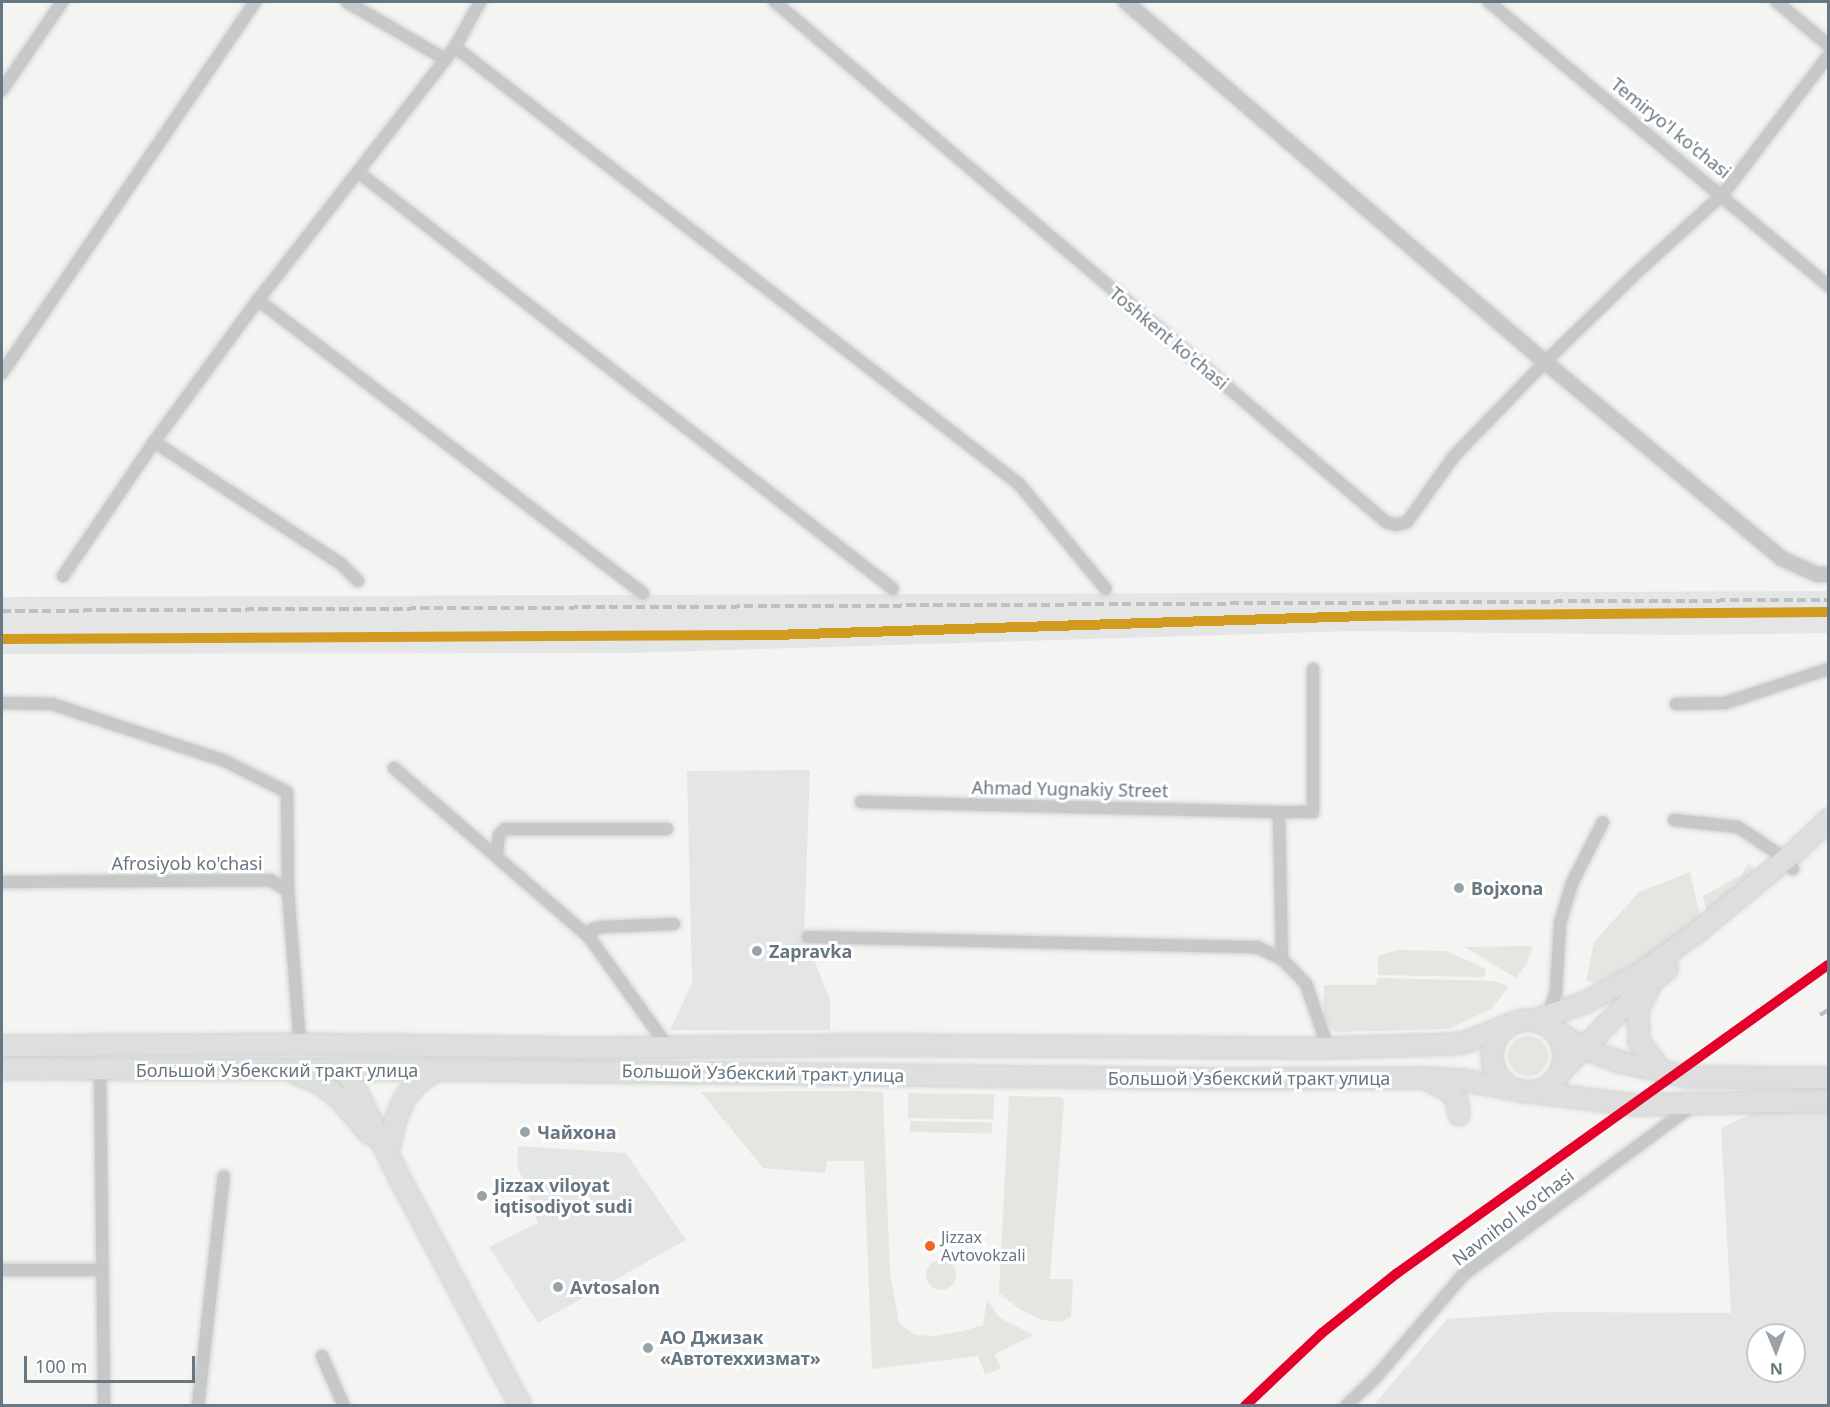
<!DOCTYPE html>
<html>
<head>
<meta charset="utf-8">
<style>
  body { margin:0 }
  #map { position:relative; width:1830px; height:1407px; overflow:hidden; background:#f4f4f3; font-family:"Noto Sans",sans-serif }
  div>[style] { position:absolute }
  .built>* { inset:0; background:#e4e6e6 }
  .green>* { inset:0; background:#e3e6e1; transform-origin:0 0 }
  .round { border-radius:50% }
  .roads { filter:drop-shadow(0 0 2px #d0d1d1) drop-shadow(0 0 2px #d0d1d1) }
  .minor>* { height:12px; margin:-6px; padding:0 6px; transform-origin:6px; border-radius:6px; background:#c7c9c9 }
  .tertiary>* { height:15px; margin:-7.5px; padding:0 7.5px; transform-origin:7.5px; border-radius:7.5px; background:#c7c9c9 }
  .primary>* { height:20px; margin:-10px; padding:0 10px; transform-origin:10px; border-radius:10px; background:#dddede }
  .primary>.ring { margin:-10px; padding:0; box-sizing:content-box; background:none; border:20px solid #dddede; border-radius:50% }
  .rail>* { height:4px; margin-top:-2px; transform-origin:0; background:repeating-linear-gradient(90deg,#bebfc0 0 9px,transparent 0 13.5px) }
  .rail-1>* { height:10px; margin:-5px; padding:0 5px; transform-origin:5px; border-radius:5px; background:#d39a20 }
  .rail-2>* { height:10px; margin:-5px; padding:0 5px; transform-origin:5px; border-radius:5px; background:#e4002b }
  .dots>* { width:16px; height:16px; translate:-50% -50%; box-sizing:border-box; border:3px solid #fff; border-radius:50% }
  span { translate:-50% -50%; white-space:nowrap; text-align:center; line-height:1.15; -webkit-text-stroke:6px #fff; paint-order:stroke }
  .bus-label { font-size:16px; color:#677781 }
  .left { translate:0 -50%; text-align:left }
  .street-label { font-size:18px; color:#677781 }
  .poi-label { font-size:18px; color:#677781; font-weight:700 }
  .frame { position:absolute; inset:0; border:3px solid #677781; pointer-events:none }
  .north { position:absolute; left:1746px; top:1323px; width:60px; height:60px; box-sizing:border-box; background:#fff; border:2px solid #c2c9cd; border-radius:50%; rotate:179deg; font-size:16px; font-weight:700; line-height:24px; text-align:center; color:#677781 }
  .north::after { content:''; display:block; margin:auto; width:21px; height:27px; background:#98a3a9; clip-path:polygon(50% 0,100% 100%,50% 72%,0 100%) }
  .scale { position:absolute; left:24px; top:1356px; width:171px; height:27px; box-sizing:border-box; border:3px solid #677781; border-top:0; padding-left:8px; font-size:18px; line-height:21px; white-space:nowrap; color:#677781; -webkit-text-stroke:4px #fff; paint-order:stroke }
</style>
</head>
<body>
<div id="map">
  <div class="built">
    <i style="clip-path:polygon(1828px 591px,1828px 633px,1675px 635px,1354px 631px,628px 653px,2px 654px,2px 597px)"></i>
    <i style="clip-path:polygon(810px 770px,804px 934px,830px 1000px,830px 1030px,670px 1030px,692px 983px,687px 771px)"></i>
    <i style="clip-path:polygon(evenodd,1760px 1110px,1828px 1112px,1828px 1405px,1373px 1406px,1447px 1319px,1553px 1312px,1731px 1313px,1721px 1128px,1760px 1110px,1758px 1335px,1794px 1335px,1794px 1371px,1758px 1371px,1758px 1335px)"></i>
    <i style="clip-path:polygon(518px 1146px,626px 1153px,686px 1240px,538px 1323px,489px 1247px,538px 1223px,517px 1164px)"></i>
  </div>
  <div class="green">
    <i style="clip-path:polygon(1748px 864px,1753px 866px,1754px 877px,1708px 916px,1703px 896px,1741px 875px)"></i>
    <i style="clip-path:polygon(1690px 872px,1701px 921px,1649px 957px,1597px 983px,1586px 981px,1594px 942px,1639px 892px)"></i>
    <i style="clip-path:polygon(1533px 946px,1526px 965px,1516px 978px,1465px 947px)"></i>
    <i style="clip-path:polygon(1397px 950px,1446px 951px,1486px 969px,1484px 977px,1378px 975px,1378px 956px)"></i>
    <i style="clip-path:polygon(1377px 978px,1495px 981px,1509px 987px,1491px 1009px,1449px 1029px,1335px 1032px,1323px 1019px,1324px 985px,1376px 985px)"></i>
    <i class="round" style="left:1508px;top:1036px;width:40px;height:40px"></i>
    <i style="clip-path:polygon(861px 1091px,883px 1092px,890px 1273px,899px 1323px,915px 1335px,936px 1336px,963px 1331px,983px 1325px,987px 1300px,1000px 1318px,1034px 1335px,995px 1354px,1001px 1369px,985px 1374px,978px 1356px,872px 1369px,864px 1161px,827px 1161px,825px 1173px,763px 1168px,701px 1092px)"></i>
    <i style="left:908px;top:1093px;width:86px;height:25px;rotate:1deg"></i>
    <i style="clip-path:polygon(1009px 1096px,1061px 1097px,1064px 1102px,1050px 1279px,1073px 1279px,1071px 1317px,1061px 1322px,1042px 1320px,1021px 1310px,999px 1293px)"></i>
    <i style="left:910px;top:1121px;width:82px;height:11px;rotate:1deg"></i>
    <i class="round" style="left:926px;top:1260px;width:30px;height:30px"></i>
  </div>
  <div class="roads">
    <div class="minor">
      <i style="left:347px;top:2px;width:113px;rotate:30.2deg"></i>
      <i style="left:775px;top:2px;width:802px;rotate:40.4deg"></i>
      <i style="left:1386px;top:522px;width:11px;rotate:15deg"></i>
      <i style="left:1397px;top:525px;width:10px;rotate:-17deg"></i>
      <i style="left:1407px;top:522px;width:81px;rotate:-54.5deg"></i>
      <i style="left:1454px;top:456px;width:131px;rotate:-45.9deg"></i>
      <i style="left:1545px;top:362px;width:124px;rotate:-44.3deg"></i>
      <i style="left:1634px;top:275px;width:120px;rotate:-42.3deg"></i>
      <i style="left:1723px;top:194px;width:173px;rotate:-52.7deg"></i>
      <i style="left:1489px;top:2px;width:442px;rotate:39.9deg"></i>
      <i style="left:1777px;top:2px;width:67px;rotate:40.1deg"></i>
      <i style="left:455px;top:47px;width:713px;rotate:37.77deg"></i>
      <i style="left:1019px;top:484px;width:136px;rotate:50.4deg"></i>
      <i style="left:2px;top:90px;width:107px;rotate:-55.7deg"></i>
      <i style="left:358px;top:172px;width:678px;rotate:37.93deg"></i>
      <i style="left:258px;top:300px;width:484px;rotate:37.3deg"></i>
      <i style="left:2px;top:373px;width:449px;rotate:-55.7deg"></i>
      <i style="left:154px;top:442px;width:223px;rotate:33.1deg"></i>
      <i style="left:341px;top:564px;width:24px;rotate:45deg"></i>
      <i style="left:63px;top:576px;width:162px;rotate:-55.8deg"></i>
      <i style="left:154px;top:442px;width:176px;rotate:-53.8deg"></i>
      <i style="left:258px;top:300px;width:321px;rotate:-52.1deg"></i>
      <i style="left:455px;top:47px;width:51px;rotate:-60.9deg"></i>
      <i style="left:2px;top:703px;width:50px;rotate:1.1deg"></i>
      <i style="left:52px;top:704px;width:182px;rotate:18.2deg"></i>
      <i style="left:225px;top:761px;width:69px;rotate:26.6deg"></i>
      <i style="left:287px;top:792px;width:99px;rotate:89.4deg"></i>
      <i style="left:1676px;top:704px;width:49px;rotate:-1.2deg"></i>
      <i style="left:1725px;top:703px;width:108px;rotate:-18.3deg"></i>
      <i style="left:394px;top:768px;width:258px;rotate:40.9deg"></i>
      <i style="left:589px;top:937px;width:135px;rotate:54.3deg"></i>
      <i style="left:861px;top:802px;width:418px;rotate:1.4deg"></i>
      <i style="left:1674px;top:820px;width:64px;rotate:6.2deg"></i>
      <i style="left:1738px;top:827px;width:58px;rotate:33.7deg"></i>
      <i style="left:1786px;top:859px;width:12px;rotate:55deg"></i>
      <i style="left:497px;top:854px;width:19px;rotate:-84deg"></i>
      <i style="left:499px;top:835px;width:8px;rotate:-45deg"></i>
      <i style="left:505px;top:829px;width:162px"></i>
      <i style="left:2px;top:882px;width:268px;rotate:-0.4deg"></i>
      <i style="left:270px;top:880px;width:21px;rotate:31deg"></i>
      <i style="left:288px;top:891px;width:153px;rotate:85.5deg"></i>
      <i style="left:589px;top:937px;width:9px;rotate:-63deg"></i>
      <i style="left:593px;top:929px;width:8px;rotate:-14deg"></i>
      <i style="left:601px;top:927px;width:73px;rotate:-2.4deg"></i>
      <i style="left:808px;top:937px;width:449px;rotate:1.3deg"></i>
      <i style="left:1257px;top:947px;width:28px;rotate:26deg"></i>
      <i style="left:1282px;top:959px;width:35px;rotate:46deg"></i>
      <i style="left:1306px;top:984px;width:68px;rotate:71deg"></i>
      <i style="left:1282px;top:959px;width:147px;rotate:-91.2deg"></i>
      <i style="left:1279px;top:812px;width:34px"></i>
      <i style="left:1313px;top:812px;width:143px;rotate:-90deg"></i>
      <i style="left:1548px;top:1016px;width:26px;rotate:-72deg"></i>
      <i style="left:1556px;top:991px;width:68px;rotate:-86.6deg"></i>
      <i style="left:1560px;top:923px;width:42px;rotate:-73.3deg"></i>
      <i style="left:1572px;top:883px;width:68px;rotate:-63.1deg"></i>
      <i style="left:100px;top:1069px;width:337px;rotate:89.3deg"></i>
      <i style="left:2px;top:1270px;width:100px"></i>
      <i style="left:322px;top:1356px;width:55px;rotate:66.3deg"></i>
      <i style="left:198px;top:1406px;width:231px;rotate:-83.6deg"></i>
      <i style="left:1346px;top:1406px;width:42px;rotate:-44deg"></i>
      <i style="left:1376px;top:1377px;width:134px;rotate:-49.5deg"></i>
      <i style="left:1463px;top:1275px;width:288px;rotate:-36.4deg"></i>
    </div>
    <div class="tertiary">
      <i style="left:1126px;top:2px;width:552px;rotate:40.67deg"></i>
      <i style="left:1545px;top:362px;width:307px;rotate:39.7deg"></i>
      <i style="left:1781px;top:558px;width:39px;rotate:24deg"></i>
      <i style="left:1817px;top:574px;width:11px"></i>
    </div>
    <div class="primary">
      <i style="left:1649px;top:988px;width:24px;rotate:118deg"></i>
      <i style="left:1638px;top:1009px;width:33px;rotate:88deg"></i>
      <i style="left:1639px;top:1042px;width:39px;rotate:52deg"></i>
      <i style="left:1535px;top:1020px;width:54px;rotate:-19.4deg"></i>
      <i style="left:1586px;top:1002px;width:62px;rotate:-27.8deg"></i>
      <i style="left:1641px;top:973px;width:69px;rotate:-36.2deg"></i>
      <i style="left:1697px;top:932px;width:131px;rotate:-39.4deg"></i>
      <i style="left:1798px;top:849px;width:42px;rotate:-44deg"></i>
      <i class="ring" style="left:1492px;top:1020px;width:52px;height:52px"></i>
      <i style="left:1550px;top:1027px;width:38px;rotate:33deg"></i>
      <i style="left:1582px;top:1048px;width:40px;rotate:20.2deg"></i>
      <i style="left:1620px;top:1062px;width:69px;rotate:12.6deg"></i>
      <i style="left:1687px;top:1077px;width:141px;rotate:0.4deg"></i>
      <i style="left:2px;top:1046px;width:298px;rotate:-0.4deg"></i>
      <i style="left:300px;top:1044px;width:285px;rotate:0.8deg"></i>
      <i style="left:585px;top:1048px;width:284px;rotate:-0.6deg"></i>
      <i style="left:869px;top:1045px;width:459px;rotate:0.4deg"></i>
      <i style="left:1328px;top:1048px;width:126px;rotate:-1.8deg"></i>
      <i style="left:1454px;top:1044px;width:12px;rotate:-9deg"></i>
      <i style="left:1466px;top:1042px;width:48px;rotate:-21.8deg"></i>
      <i style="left:2px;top:1069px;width:434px;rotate:0.1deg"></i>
      <i style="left:436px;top:1070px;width:796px;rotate:0.65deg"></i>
      <i style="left:1232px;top:1079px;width:191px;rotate:-0.3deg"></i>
      <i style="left:1423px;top:1078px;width:39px;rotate:3deg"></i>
      <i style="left:1462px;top:1080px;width:63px;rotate:10.1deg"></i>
      <i style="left:1524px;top:1091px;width:110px;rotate:7.3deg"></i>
      <i style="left:1633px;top:1105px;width:195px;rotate:-1.2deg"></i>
      <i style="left:346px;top:1070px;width:119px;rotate:63.6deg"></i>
      <i style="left:399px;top:1177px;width:259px;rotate:62deg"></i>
      <i style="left:1560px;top:1072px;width:111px;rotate:-45.4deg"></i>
      <i style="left:1638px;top:993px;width:38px;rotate:-39deg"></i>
      <i style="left:297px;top:1074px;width:25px;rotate:21deg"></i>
      <i style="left:320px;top:1083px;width:24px;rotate:38deg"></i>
      <i style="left:339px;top:1098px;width:48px;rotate:49.3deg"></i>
      <i style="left:1428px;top:1080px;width:25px;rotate:27deg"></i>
      <i style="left:1450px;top:1091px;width:12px;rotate:55deg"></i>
      <i style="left:1457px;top:1101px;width:14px;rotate:82deg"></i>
      <i style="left:388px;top:1152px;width:35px;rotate:-77deg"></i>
      <i style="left:396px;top:1118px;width:22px;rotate:-66deg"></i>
      <i style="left:405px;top:1098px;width:18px;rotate:-52deg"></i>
      <i style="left:416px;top:1084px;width:24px;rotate:-35deg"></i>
    </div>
  </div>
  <div class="rail">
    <i style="left:2px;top:611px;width:1826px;rotate:-0.35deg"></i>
    <i style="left:1820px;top:1015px;width:9px;rotate:-32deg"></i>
    <i style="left:1245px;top:1406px;width:106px;rotate:-43.5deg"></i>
    <i style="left:1322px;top:1333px;width:95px;rotate:-38.6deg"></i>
    <i style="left:1396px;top:1274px;width:531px;rotate:-35.58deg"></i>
  </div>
  <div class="rail-1">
    <i style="left:2px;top:639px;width:771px;rotate:-0.3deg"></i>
    <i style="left:773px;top:635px;width:591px;rotate:-1.84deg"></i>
    <i style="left:1364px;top:616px;width:464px;rotate:-0.5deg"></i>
  </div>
  <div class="rail-2">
    <i style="left:1245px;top:1406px;width:106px;rotate:-43.5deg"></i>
    <i style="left:1322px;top:1333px;width:95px;rotate:-38.6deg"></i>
    <i style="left:1396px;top:1274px;width:531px;rotate:-35.58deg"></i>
  </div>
  <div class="dots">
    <i style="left:1459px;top:888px;background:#98a3a9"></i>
    <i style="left:757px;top:951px;background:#98a3a9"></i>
    <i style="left:525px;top:1132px;background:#98a3a9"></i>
    <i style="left:482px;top:1196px;background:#98a3a9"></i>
    <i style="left:930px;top:1246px;background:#f26522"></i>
    <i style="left:558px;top:1287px;background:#98a3a9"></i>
    <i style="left:648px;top:1348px;background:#98a3a9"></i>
  </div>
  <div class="bus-label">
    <span class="left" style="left:941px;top:1246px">Jizzax<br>Avtovokzali</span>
  </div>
  <div class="street-label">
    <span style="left:1671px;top:128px;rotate:39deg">Temiryo'l ko'chasi</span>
    <span style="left:1169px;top:338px;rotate:40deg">Toshkent ko'chasi</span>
    <span style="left:1070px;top:789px;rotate:1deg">Ahmad Yugnakiy Street</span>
    <span style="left:187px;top:863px">Afrosiyob ko'chasi</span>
    <span style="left:277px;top:1070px">Большой Узбекский тракт улица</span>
    <span style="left:763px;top:1073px;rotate:1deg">Большой Узбекский тракт улица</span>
    <span style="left:1249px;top:1078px">Большой Узбекский тракт улица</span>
    <span style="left:1513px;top:1217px;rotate:-37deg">Navnihol ko'chasi</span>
  </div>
  <div class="poi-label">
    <span class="left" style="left:1471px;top:888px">Bojxona</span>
    <span class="left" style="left:769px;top:951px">Zapravka</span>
    <span class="left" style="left:537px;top:1132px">Чайхона</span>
    <span class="left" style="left:494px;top:1196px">Jizzax viloyat<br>iqtisodiyot sudi</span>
    <span class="left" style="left:570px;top:1287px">Avtosalon</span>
    <span class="left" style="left:660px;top:1348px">АО Джизак<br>«Автотеххизмат»</span>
  </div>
  <div class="frame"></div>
  <div class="north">N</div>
  <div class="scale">100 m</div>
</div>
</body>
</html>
